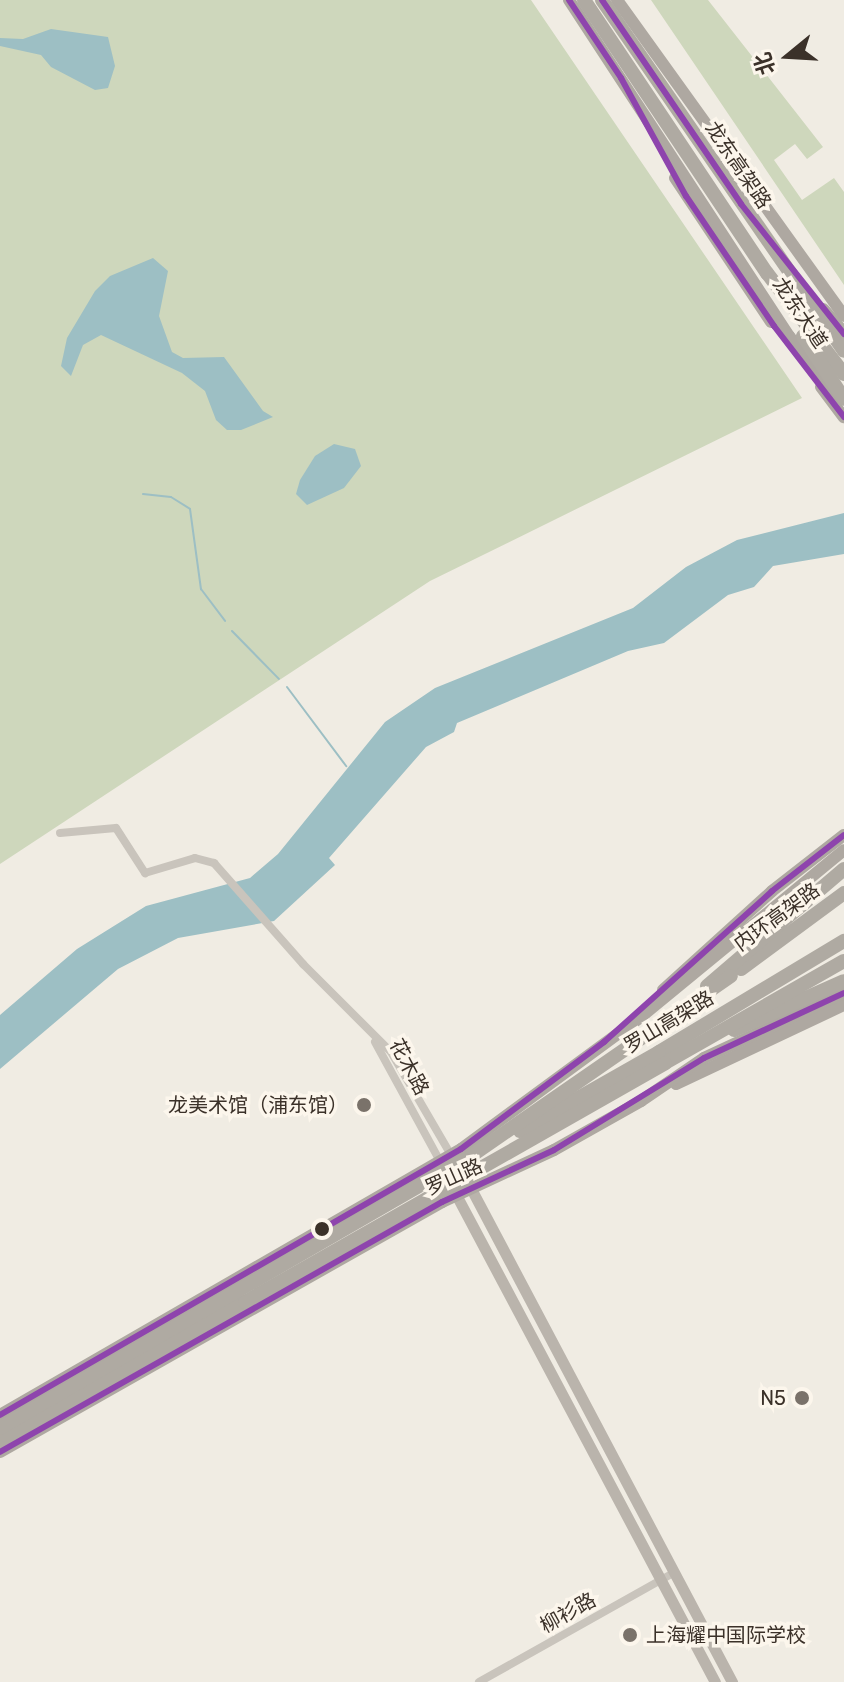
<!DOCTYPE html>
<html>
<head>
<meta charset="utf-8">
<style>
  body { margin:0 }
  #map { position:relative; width:844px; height:1682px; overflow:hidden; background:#f0ece3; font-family:Rubik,"Noto Sans SC",sans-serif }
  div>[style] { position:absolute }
  .green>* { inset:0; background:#ced7bc }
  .water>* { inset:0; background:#9dbfc4 }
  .stream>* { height:2px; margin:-1px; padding:0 1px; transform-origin:1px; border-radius:1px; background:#9dbfc4 }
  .street>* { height:8px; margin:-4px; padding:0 4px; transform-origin:4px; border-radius:4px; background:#c9c4bc }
  .secondary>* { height:11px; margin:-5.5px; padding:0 5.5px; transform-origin:5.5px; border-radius:5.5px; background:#bab4ac }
  .primary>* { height:12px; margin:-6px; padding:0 6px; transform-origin:6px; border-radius:6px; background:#aea8a1 }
  .highway>* { height:14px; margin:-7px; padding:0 7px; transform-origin:7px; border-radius:7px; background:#afaaa2 }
  .highway-bridge>* { height:14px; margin:-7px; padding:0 7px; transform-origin:7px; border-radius:7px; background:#afaaa2 }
  .bus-1>* { height:6px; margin:-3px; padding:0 3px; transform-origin:3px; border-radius:3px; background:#8e44ad }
  .dots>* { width:22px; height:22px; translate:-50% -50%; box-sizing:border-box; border:4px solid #fcf6ec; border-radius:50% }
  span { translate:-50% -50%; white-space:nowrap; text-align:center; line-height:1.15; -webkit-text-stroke:7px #fcf6ec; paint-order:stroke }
  .street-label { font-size:20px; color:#3b3129 }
  .poi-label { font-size:20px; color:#3b3129 }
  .right { translate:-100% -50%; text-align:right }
  .left { translate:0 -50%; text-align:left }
  .north { position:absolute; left:748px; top:16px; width:80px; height:80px; -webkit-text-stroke:6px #fcf6ec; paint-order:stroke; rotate:252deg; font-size:22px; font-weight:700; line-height:32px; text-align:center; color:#3b3129 }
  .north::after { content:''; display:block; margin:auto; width:28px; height:36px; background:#3b3129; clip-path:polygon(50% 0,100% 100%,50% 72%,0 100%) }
</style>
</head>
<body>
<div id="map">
  <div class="green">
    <i style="clip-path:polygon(0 0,531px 0,802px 398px,430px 581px,0 864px)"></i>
    <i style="clip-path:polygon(651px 0,708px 0,823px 147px,807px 159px,795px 144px,774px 160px,802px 200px,834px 178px,844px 192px,844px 285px)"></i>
  </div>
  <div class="water">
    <i style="clip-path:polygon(51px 29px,108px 37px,115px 66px,108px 88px,95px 90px,51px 67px,41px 55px,0 46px,0 38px,23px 39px)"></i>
    <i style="clip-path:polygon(153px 258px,168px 271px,159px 316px,172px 352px,183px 358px,224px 357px,263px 411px,273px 417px,241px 430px,227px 430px,216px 420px,205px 391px,182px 373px,101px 335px,83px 345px,71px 376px,61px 366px,67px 338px,95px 291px,110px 276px)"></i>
    <i style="clip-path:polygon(334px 444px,355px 449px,361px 466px,344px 488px,307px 505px,296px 494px,300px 480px,315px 456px)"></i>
    <i style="clip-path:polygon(844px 513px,844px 554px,773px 566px,754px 587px,728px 595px,664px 643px,628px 651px,457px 723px,454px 732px,426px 747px,329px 858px,335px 865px,274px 921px,178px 938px,118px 969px,0 1069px,0 1015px,77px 949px,146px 906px,250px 878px,278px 854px,385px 722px,435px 688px,633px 608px,686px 567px,737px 540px)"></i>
  </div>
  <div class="stream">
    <i style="left:143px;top:494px;width:28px;rotate:6deg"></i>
    <i style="left:171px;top:497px;width:22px;rotate:32deg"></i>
    <i style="left:190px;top:509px;width:81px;rotate:82.2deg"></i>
    <i style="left:201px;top:589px;width:40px;rotate:53deg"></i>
    <i style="left:232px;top:631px;width:67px;rotate:45.6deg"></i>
    <i style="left:287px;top:687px;width:99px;rotate:53.2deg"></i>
  </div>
  <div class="street">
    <i style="left:60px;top:833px;width:56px;rotate:-5.1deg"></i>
    <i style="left:116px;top:828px;width:54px;rotate:57.2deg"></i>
    <i style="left:145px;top:873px;width:52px;rotate:-16.7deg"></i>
    <i style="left:195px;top:858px;width:20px;rotate:15deg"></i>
    <i style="left:214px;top:863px;width:135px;rotate:48.6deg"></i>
    <i style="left:303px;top:964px;width:124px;rotate:45deg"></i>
    <i style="left:391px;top:1052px;width:119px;rotate:59.8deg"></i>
    <i style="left:375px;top:1042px;width:138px;rotate:61.4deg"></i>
    <i style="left:479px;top:1682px;width:223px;rotate:-29.3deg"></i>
  </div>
  <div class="secondary">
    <i style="left:467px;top:1181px;width:567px;rotate:62.12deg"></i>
    <i style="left:453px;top:1189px;width:558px;rotate:62.01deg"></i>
  </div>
  <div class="primary">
    <i style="left:569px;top:0;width:402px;rotate:56.8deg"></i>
    <i style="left:789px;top:336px;width:71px;rotate:51.8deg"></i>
    <i style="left:617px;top:0;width:389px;rotate:54.3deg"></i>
    <i style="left:675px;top:178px;width:173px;rotate:56.3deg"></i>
    <i style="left:821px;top:387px;width:38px;rotate:53deg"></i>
    <i style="left:663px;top:990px;width:147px;rotate:-42.2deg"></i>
    <i style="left:772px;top:891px;width:91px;rotate:-37.9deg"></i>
    <i style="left:676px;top:1084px;width:186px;rotate:-25.2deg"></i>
    <i style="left:0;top:1415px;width:532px;rotate:-29.99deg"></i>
    <i style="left:461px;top:1149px;width:225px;rotate:-36.3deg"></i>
    <i style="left:642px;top:1016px;width:261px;rotate:-39.4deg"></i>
    <i style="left:0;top:1452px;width:508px;rotate:-29.49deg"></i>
    <i style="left:442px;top:1202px;width:123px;rotate:-24.9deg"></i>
    <i style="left:554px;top:1150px;width:100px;rotate:-29.4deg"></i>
    <i style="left:641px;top:1101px;width:76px;rotate:-34.3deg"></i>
    <i style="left:704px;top:1058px;width:154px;rotate:-24.9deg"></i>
  </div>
  <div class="highway">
    <i style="left:584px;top:0;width:329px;rotate:56.2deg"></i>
    <i style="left:767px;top:273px;width:127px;rotate:52.7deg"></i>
    <i style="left:602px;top:0;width:426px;rotate:55.4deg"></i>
    <i style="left:823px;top:310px;width:32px;rotate:49deg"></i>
    <i style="left:803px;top:336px;width:75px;rotate:56.9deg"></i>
    <i style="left:741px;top:969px;width:128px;rotate:-36.4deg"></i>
    <i style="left:707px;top:986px;width:180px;rotate:-40.5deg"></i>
    <i style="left:734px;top:1030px;width:120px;rotate:-24deg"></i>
    <i style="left:659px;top:1052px;width:216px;rotate:-31deg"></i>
    <i style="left:665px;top:1063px;width:206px;rotate:-29.7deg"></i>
    <i style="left:0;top:1441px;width:282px;rotate:-29.6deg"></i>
  </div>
  <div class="highway-bridge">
    <i style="left:520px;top:1131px;width:160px;rotate:-29.6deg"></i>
    <i style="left:245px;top:1302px;width:483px;rotate:-29.6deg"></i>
    <i style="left:0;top:1428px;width:544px;rotate:-30.01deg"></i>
    <i style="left:471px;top:1156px;width:316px;rotate:-34.7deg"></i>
  </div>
  <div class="bus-1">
    <i style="left:569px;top:0;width:94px;rotate:56.3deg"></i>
    <i style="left:621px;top:78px;width:135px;rotate:61.2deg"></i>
    <i style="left:686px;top:196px;width:157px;rotate:55.9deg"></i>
    <i style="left:774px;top:326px;width:115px;rotate:52.4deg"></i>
    <i style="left:602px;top:0;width:247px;rotate:55.7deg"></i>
    <i style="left:741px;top:204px;width:166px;rotate:51.6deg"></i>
    <i style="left:0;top:1415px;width:532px;rotate:-29.99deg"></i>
    <i style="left:461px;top:1149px;width:179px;rotate:-36.8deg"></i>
    <i style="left:604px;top:1042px;width:226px;rotate:-41.9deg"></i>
    <i style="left:772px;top:891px;width:91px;rotate:-37.9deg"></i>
    <i style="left:0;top:1452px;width:508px;rotate:-29.49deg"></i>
    <i style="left:442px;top:1202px;width:123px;rotate:-24.9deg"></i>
    <i style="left:554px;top:1150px;width:176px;rotate:-31.5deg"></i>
    <i style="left:704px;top:1058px;width:154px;rotate:-24.9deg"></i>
  </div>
  <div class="dots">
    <i style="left:364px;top:1105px;background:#7a726a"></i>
    <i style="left:322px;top:1229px;background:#3b3129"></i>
    <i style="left:802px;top:1398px;background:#7a726a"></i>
    <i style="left:630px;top:1635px;background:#7a726a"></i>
  </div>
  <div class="street-label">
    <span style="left:738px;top:165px;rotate:56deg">龙东高架路</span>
    <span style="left:800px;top:313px;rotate:56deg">龙东大道</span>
    <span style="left:777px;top:917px;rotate:-36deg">内环高架路</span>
    <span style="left:669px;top:1022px;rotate:-31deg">罗山高架路</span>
    <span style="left:409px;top:1067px;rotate:62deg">花木路</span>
    <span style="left:454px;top:1177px;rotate:-24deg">罗山路</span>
    <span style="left:568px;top:1613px;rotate:-29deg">柳衫路</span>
  </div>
  <div class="poi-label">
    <span class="right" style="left:348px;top:1105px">龙美术馆（浦东馆）</span>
    <span class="right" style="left:786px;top:1398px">N5</span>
    <span class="left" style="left:646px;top:1635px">上海耀中国际学校</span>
  </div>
  <div class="north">北</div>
</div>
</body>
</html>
